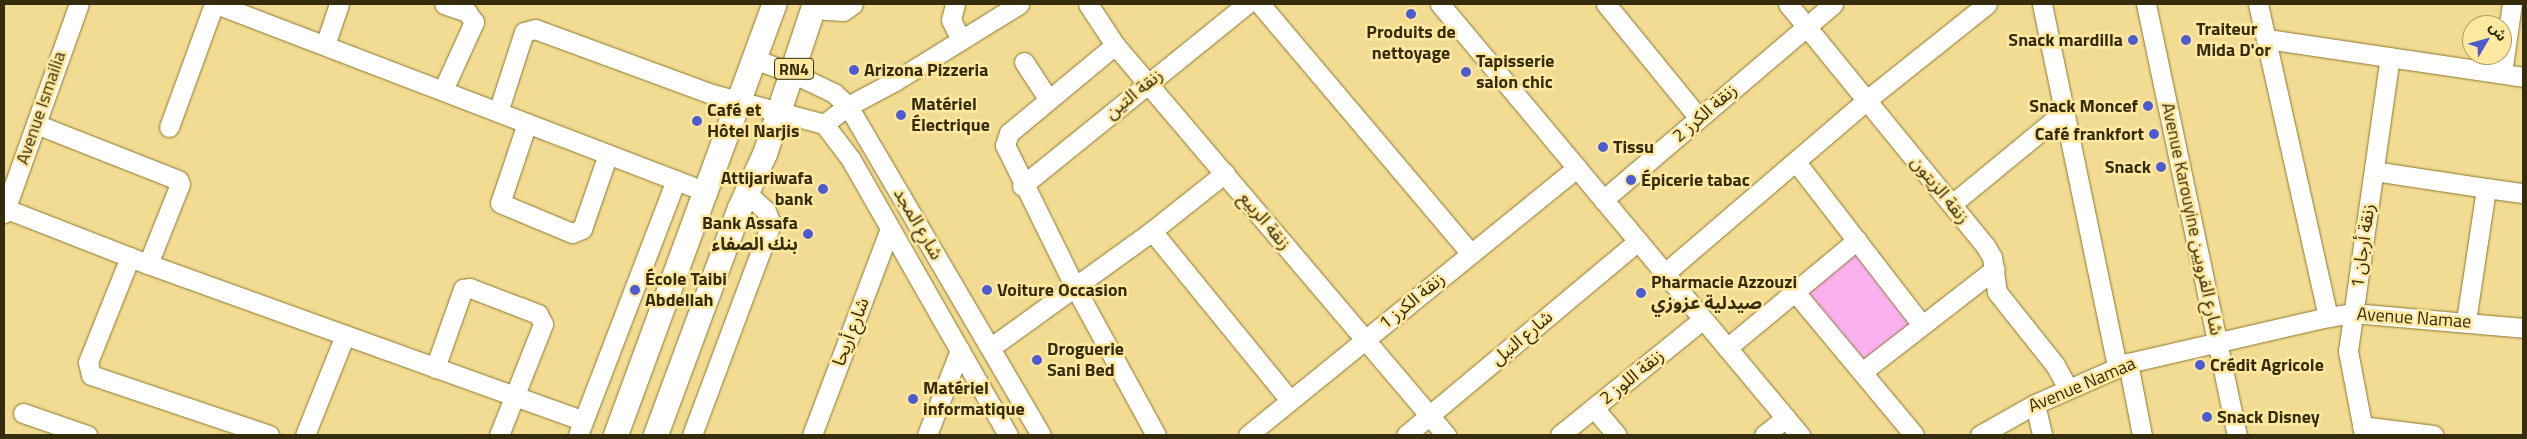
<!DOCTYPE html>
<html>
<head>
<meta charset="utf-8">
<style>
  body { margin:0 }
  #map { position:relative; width:2527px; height:439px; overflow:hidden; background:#f2db92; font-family:"Titillium Web","Noto Sans Arabic",sans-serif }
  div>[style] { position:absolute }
  .green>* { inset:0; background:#fab1ed; transform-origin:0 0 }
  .roads { filter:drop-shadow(0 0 1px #8c772e) drop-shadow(0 0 1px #8c772e) }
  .minor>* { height:19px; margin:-9.5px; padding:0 9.5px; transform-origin:9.5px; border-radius:9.5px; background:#fff }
  .major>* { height:24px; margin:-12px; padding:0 12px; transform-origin:12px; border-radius:12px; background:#fff }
  .dots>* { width:14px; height:14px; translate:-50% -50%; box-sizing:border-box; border:2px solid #ffe89f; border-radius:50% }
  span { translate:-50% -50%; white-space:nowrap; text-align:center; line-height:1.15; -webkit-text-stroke:5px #ffe89f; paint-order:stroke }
  .shield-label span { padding:1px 4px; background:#ffe89f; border:1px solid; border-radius:4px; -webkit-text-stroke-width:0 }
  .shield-label { font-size:16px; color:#352c0d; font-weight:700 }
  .poi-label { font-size:18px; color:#352c0d; font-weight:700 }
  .left { translate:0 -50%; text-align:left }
  .right { translate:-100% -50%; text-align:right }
  .street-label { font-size:18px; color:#352c0d }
  .frame { position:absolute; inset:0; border:5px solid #352c0d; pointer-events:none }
  .north { position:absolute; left:2462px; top:15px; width:50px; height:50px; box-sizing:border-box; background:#ffe89f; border:1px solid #ae9d65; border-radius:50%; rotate:53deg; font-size:14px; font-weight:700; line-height:20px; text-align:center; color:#352c0d }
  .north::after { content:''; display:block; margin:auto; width:18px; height:22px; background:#4c5bd0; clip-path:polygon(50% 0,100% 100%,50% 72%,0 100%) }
</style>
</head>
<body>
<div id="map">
  <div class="green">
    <i style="left:1860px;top:245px;width:100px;height:78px;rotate:53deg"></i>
  </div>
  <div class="roads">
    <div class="minor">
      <i style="left:216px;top:4px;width:523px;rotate:20.97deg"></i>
      <i style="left:955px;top:4px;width:16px;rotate:104deg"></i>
      <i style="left:951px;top:20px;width:22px;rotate:63deg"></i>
      <i style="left:1088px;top:4px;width:49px;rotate:56.6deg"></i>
      <i style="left:1115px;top:45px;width:512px;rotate:49.68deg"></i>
      <i style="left:1260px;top:4px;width:327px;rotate:49.8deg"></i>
      <i style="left:1440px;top:4px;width:562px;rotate:50.13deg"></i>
      <i style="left:1606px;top:4px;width:147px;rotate:50.8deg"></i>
      <i style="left:1788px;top:4px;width:313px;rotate:50.8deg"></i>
      <i style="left:1986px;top:247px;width:12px;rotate:59deg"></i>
      <i style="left:1992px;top:257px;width:35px;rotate:82deg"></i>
      <i style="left:1997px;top:292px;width:93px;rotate:51.5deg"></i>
      <i style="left:2055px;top:365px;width:26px;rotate:61deg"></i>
      <i style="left:2042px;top:4px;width:371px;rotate:78.3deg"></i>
      <i style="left:2146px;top:4px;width:441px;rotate:78.1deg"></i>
      <i style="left:2258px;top:4px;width:321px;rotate:77.4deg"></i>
      <i style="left:813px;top:9px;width:30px;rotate:4deg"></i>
      <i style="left:843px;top:11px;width:12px;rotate:-35deg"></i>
      <i style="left:2267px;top:39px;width:259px;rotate:8.4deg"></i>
      <i style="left:325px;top:45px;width:43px;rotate:-71.1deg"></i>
      <i style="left:1115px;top:45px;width:138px;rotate:140.3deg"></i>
      <i style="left:1009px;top:133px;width:13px;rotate:108deg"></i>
      <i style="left:1005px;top:145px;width:161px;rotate:63.8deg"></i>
      <i style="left:1076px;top:289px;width:166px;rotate:61.3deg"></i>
      <i style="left:754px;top:59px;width:40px;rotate:20.2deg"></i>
      <i style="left:792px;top:73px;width:47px;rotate:25.5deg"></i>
      <i style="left:834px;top:93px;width:19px;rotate:43deg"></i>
      <i style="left:848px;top:106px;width:381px;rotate:59.6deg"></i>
      <i style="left:1024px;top:62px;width:45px;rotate:56.7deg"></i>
      <i style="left:2502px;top:73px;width:70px;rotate:-81.8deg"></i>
      <i style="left:443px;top:90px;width:75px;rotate:-65.5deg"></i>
      <i style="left:474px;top:22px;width:12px;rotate:-125deg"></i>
      <i style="left:467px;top:12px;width:24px;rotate:-161deg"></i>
      <i style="left:498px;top:112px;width:84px;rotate:-72deg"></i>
      <i style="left:524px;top:32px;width:11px;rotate:-15deg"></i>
      <i style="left:535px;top:29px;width:189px;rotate:20.2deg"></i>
      <i style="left:712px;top:94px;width:116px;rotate:15deg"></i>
      <i style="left:824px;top:124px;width:43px;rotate:52.6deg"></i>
      <i style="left:850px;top:158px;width:319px;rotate:60.3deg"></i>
      <i style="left:527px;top:123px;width:84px;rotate:108.6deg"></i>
      <i style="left:500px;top:203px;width:78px;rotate:22.6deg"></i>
      <i style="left:572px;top:233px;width:11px;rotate:-22deg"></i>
      <i style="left:582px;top:229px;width:79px;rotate:-70.9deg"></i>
      <i style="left:36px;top:124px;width:153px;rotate:21.5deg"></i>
      <i style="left:178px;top:180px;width:4px;rotate:63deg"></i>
      <i style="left:180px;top:184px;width:86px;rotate:111.8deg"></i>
      <i style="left:824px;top:124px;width:30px;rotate:-37deg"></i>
      <i style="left:848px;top:106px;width:53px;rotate:-28deg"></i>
      <i style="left:895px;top:81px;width:146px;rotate:-31.8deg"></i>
      <i style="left:169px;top:127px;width:131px;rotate:-69.9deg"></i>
      <i style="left:1796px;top:162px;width:206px;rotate:52.3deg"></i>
      <i style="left:2374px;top:171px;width:113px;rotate:8.6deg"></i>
      <i style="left:1022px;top:186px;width:289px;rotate:-39deg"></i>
      <i style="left:1603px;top:200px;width:302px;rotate:-40.4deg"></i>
      <i style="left:1952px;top:204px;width:145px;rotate:-39.4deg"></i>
      <i style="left:4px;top:208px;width:155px;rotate:21.3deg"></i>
      <i style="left:148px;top:264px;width:462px;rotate:19.8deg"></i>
      <i style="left:4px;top:213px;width:222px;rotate:-70.3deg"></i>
      <i style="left:1152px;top:231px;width:218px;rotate:50.8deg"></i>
      <i style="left:130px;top:257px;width:113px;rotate:111.8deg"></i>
      <i style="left:88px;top:362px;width:13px;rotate:77deg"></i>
      <i style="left:91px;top:375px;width:188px;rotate:18.6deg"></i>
      <i style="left:1665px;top:273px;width:267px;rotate:-40.6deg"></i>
      <i style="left:1868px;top:99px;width:152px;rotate:-38.6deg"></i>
      <i style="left:1795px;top:292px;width:186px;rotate:50.2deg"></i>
      <i style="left:2466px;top:321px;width:134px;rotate:-81.4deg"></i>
      <i style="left:2486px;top:188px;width:37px;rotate:8deg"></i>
      <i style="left:990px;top:348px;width:200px;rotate:-35.8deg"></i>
      <i style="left:1152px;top:231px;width:93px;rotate:-38.5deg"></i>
      <i style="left:1727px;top:348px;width:169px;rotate:-39.7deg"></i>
      <i style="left:2128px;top:363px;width:73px;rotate:79deg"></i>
      <i style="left:435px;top:368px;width:84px;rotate:-70.5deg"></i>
      <i style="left:463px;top:289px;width:7px;rotate:-8deg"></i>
      <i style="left:470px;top:288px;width:73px;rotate:20.9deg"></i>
      <i style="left:538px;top:314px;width:11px;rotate:63deg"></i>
      <i style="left:543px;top:324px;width:119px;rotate:111.6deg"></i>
      <i style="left:1862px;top:372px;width:168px;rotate:-37.8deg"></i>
      <i style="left:2035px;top:404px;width:32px;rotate:77deg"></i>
      <i style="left:1594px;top:408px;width:35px;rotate:50deg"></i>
      <i style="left:23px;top:413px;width:68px;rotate:19deg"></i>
      <i style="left:2362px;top:426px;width:72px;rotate:7.2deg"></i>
      <i style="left:305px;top:435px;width:108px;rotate:-68.2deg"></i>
      <i style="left:578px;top:435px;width:273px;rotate:-69deg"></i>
      <i style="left:692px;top:435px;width:225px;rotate:-69.5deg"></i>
      <i style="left:771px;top:224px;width:14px;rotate:-111deg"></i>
      <i style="left:766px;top:211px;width:26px;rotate:-137deg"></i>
      <i style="left:812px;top:435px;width:220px;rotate:-69.3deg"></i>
      <i style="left:927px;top:435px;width:91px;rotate:-68.8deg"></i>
      <i style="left:1248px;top:435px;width:424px;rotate:-39.1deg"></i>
      <i style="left:1406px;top:435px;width:302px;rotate:-39.9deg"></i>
      <i style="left:1560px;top:435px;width:184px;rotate:-39deg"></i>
      <i style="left:1764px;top:435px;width:28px;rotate:-38deg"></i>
      <i style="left:1980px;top:435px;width:63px;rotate:-29.4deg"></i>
      <i style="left:2035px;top:404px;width:102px;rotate:-23.8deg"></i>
      <i style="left:2128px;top:363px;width:205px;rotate:-13deg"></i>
      <i style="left:2328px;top:317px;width:25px;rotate:-9deg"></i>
      <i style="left:2353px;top:313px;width:171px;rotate:5deg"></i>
      <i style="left:2364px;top:435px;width:86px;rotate:-100.8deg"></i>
      <i style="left:2348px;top:351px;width:297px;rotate:-81.9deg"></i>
    </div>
    <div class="major">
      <i style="left:616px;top:435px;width:459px;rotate:-69.8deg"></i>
      <i style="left:656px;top:435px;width:242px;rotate:-69.7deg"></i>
      <i style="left:740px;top:208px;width:60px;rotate:-65.2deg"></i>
      <i style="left:765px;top:154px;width:158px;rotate:-71.6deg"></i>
    </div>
  </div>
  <div class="dots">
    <i style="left:1411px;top:14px;background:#4c5bd0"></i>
    <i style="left:2133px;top:40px;background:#4c5bd0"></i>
    <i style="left:2186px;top:40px;background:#4c5bd0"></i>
    <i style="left:854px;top:70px;background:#4c5bd0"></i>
    <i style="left:1466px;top:72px;background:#4c5bd0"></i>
    <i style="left:2148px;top:106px;background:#4c5bd0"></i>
    <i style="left:901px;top:115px;background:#4c5bd0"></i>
    <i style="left:697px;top:121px;background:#4c5bd0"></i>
    <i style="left:2154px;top:134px;background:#4c5bd0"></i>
    <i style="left:1603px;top:147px;background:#4c5bd0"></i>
    <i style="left:2161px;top:167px;background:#4c5bd0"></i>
    <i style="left:1631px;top:180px;background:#4c5bd0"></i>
    <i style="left:823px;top:189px;background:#4c5bd0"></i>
    <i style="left:808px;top:234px;background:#4c5bd0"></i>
    <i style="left:635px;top:290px;background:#4c5bd0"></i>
    <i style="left:987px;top:290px;background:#4c5bd0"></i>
    <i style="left:1641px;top:293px;background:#4c5bd0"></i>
    <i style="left:1037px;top:360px;background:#4c5bd0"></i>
    <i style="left:2200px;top:365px;background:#4c5bd0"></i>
    <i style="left:913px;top:399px;background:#4c5bd0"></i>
    <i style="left:2207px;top:417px;background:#4c5bd0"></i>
  </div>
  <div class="shield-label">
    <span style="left:794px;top:69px">RN4</span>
  </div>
  <div class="poi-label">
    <span class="left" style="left:2196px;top:40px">Traiteur<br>Mida D'or</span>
    <span style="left:1411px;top:43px">Produits de<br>nettoyage</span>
    <span class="right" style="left:2123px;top:40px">Snack mardilla</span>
    <span class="left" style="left:1476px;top:72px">Tapisserie<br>salon chic</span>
    <span class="left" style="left:864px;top:70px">Arizona Pizzeria</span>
    <span class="left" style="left:911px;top:115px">Matériel<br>Électrique</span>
    <span class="right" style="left:2138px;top:106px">Snack Moncef</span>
    <span class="left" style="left:707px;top:121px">Café et<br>Hôtel Narjis</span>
    <span class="right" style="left:2144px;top:134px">Café frankfort</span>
    <span class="left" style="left:1613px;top:147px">Tissu</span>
    <span class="right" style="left:2151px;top:167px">Snack</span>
    <span class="right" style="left:813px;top:189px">Attijariwafa<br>bank</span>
    <span class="left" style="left:1641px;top:180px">Épicerie tabac</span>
    <span class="right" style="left:798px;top:234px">Bank Assafa<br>بنك الصفاء</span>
    <span class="left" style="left:645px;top:290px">École Taibi<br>Abdellah</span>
    <span class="left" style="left:1651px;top:293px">Pharmacie Azzouzi<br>صيدلية عزوزي</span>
    <span class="left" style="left:997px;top:290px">Voiture Occasion</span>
    <span class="left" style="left:1047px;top:360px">Droguerie<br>Sani Bed</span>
    <span class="left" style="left:2210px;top:365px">Crédit Agricole</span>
    <span class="left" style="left:923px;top:399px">Matériel<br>informatique</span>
    <span class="left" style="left:2217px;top:417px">Snack Disney</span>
  </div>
  <div class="street-label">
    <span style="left:1134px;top:94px;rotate:-39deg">زنقة التين</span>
    <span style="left:41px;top:108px;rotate:-71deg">Avenue Ismailia</span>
    <span style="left:1705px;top:113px;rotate:-41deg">زنقة الكرز 2</span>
    <span style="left:1940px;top:190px;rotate:51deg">زنقة الزيتون</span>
    <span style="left:2192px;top:219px;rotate:78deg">Avenue Karouyine شارع القرويين</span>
    <span style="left:1265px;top:221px;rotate:50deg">زنقة الربيع</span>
    <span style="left:918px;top:224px;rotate:60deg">شارع المجد</span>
    <span style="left:2363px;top:246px;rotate:-82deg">زنقة أرجان 1</span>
    <span style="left:1412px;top:301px;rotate:-39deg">زنقة الكرز 1</span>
    <span style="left:2414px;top:318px;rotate:4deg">Avenue Namae</span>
    <span style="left:851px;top:332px;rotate:-69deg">شارع أريحا</span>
    <span style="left:1522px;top:338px;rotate:-40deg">شارع النبل</span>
    <span style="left:1632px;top:377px;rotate:-39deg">زنقة اللوز 2</span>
    <span style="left:2082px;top:385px;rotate:-23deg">Avenue Namaa</span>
  </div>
  <div class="frame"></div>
  <div class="north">ش</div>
</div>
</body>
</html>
